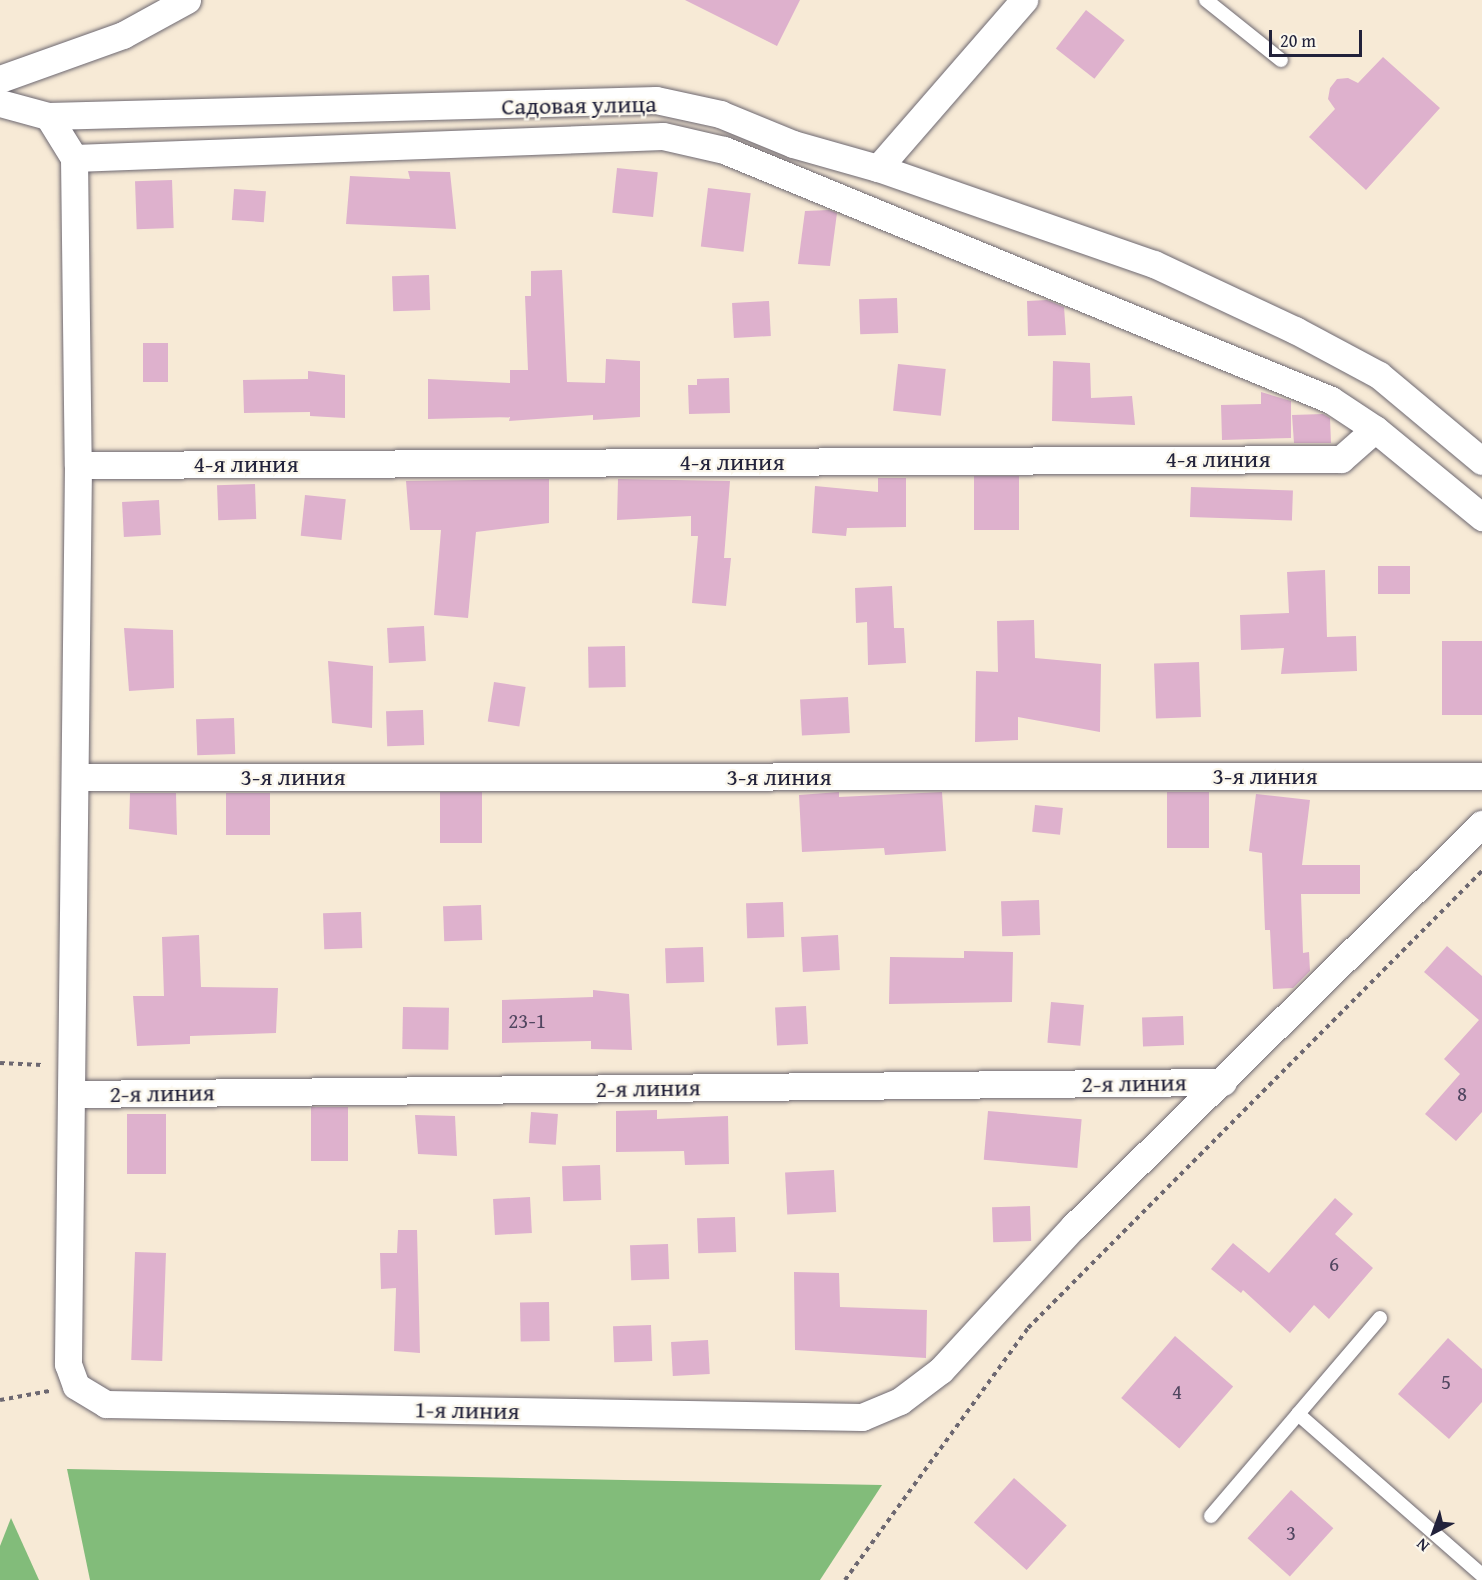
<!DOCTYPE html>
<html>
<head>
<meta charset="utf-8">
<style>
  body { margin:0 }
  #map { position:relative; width:1482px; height:1580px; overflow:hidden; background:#f7ead6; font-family:"Gentium Book Plus",serif }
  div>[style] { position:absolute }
  .forest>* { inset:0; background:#82bc7a }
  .building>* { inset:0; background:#deb1cd; transform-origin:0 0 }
  .path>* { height:4px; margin-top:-2px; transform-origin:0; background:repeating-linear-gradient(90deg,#6d6871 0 4.5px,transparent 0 9px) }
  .roads { filter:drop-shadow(0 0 2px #6d6871) drop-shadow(0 0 2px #6d6871) }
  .service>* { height:14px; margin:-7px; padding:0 7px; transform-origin:7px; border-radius:7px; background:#fff }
  .minor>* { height:27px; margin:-13.5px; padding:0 13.5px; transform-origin:13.5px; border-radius:13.5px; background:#fff }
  span { translate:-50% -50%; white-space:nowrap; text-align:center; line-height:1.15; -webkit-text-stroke:4.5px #fbf7ec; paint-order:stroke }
  .number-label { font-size:21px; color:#514660 }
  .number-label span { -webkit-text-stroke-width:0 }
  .street-label { font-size:24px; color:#22223b }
  .north { position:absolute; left:1404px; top:1502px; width:60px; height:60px; -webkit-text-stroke:4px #fbf7ec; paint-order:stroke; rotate:221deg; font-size:16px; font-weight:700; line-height:24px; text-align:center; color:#22223b }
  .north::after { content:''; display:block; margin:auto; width:21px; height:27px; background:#22223b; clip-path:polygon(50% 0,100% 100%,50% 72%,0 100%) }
  .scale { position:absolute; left:1269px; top:30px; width:93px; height:27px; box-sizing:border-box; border:3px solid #22223b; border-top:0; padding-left:8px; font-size:18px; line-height:21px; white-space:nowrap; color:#22223b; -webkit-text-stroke:4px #fbf7ec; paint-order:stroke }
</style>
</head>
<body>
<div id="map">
  <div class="forest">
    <i style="clip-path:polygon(67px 1469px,882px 1485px,820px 1580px,90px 1580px)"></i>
    <i style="clip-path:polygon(11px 1518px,39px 1580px,0 1580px,0 1546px)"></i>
  </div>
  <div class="building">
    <i style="clip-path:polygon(685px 0,800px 0,777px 46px)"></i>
    <i style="left:1086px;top:10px;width:49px;height:49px;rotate:38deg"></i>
    <i style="clip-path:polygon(1383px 57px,1440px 108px,1366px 190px,1309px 137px,1335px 109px,1328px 99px,1330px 88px,1337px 79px,1348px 78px,1358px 83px)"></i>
    <i style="left:617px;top:168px;width:41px;height:45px;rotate:6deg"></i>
    <i style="clip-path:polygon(408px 171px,450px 172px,456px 229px,346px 224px,350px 176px,410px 179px)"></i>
    <i style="left:172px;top:180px;width:48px;height:37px;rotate:88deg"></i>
    <i style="left:708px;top:188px;width:43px;height:59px;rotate:7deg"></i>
    <i style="left:234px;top:189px;width:32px;height:31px;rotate:4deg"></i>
    <i style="clip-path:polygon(829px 210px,837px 213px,830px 266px,798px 264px,805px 211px)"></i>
    <i style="clip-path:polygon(562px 270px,567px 382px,605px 383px,606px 359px,640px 361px,640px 417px,593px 420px,593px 415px,509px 421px,510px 417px,428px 419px,428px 379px,510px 383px,510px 370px,528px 370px,525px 296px,531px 296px,531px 271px)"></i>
    <i style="left:429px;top:275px;width:35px;height:37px;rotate:88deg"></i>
    <i style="left:897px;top:298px;width:35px;height:38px;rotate:88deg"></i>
    <i style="clip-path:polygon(1047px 300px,1064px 307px,1066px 335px,1028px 336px,1027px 301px)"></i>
    <i style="left:769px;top:301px;width:35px;height:37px;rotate:87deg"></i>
    <i style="left:168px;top:343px;width:39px;height:25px;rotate:90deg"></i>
    <i style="clip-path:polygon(1053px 361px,1090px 363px,1091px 398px,1132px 396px,1135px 425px,1052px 421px)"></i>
    <i style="left:898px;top:364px;width:48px;height:47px;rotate:6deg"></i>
    <i style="clip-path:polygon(308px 371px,345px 375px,345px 418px,310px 416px,310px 412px,244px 413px,243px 380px,308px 379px)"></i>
    <i style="clip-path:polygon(729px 378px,730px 413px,689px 414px,688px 385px,697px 385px,697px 379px)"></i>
    <i style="clip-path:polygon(1261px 392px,1291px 401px,1291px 438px,1222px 440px,1221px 405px,1261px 404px)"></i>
    <i style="clip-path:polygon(1323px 414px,1330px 418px,1331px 443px,1294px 443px,1292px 415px)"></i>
    <i style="left:974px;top:476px;width:45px;height:54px"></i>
    <i style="clip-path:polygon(878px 478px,906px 478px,906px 527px,847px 528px,846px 536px,812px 533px,815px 486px,878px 492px)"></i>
    <i style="clip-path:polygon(549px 479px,549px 523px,476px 532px,468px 618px,434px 615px,441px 530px,410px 530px,406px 481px)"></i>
    <i style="clip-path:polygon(618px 479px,730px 481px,724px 558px,731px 558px,726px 606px,692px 603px,698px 536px,691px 536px,691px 516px,617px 520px)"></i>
    <i style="left:255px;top:484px;width:35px;height:38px;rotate:88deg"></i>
    <i style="left:1191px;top:487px;width:102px;height:30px;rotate:2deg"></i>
    <i style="left:305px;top:495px;width:41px;height:41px;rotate:6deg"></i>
    <i style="left:159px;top:500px;width:35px;height:37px;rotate:87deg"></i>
    <i style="left:1378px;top:566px;width:32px;height:28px"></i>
    <i style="clip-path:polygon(1325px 570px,1327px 637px,1356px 636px,1357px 671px,1281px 674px,1284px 648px,1241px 650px,1240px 615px,1289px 613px,1287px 572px)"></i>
    <i style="clip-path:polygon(892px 586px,894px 628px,904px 628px,906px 663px,868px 665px,867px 622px,856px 623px,855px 588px)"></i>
    <i style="clip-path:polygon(1034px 620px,1035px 658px,1101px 664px,1100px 732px,1018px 717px,1018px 740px,975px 742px,976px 671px,998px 672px,997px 621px)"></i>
    <i style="left:424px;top:626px;width:35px;height:37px;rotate:87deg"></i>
    <i style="clip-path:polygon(124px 628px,173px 630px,174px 688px,129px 691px)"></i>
    <i style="left:1482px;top:641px;width:74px;height:40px;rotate:90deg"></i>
    <i style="left:625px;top:646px;width:41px;height:37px;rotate:89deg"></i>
    <i style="clip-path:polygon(328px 661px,373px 666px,372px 728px,332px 723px)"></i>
    <i style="left:1199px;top:662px;width:55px;height:45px;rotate:88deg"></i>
    <i style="left:494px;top:682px;width:32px;height:40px;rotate:9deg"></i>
    <i style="left:848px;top:697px;width:36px;height:48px;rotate:87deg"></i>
    <i style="left:423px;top:710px;width:35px;height:37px;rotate:88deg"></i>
    <i style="left:234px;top:718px;width:36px;height:38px;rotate:88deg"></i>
    <i style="left:440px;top:792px;width:42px;height:51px"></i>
    <i style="clip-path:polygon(839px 792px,839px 797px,942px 792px,946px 851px,885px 855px,884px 848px,802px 852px,799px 795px)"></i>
    <i style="left:1167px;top:792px;width:42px;height:56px"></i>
    <i style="clip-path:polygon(130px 793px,176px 793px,177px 835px,129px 829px)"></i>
    <i style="left:226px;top:793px;width:44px;height:42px"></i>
    <i style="clip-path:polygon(1256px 794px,1310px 800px,1302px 865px,1360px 865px,1360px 894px,1301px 894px,1303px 953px,1309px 952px,1310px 971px,1293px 988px,1273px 989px,1270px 930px,1265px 930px,1262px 853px,1249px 851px)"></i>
    <i style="left:1035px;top:805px;width:28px;height:27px;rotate:6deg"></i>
    <i style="left:1039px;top:900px;width:35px;height:38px;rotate:88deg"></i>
    <i style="left:783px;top:902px;width:35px;height:37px;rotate:88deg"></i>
    <i style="left:481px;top:905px;width:35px;height:38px;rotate:88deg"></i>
    <i style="left:361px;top:912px;width:36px;height:38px;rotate:88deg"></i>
    <i style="clip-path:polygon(199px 935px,201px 987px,278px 988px,276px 1033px,190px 1036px,190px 1044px,137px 1046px,133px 996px,164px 996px,162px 937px)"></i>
    <i style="left:838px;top:935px;width:35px;height:37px;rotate:87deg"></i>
    <i style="clip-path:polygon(1447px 946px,1482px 976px,1482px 1112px,1456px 1141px,1425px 1114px,1460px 1074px,1444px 1059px,1479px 1020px,1424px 972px)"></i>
    <i style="left:703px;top:947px;width:35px;height:38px;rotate:88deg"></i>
    <i style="clip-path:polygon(964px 951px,1013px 952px,1012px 1002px,889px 1004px,890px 957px,964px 958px)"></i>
    <i style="clip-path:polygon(593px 990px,629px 994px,632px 1050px,591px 1049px,591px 1041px,502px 1043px,502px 1000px,593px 997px)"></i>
    <i style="left:1051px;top:1002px;width:33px;height:41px;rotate:5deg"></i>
    <i style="left:806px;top:1006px;width:38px;height:31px;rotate:87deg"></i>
    <i style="left:403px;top:1007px;width:46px;height:42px;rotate:1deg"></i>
    <i style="left:1183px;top:1016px;width:29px;height:41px;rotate:88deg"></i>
    <i style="left:311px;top:1107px;width:37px;height:54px"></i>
    <i style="clip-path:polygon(657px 1110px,657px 1119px,728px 1116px,729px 1164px,685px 1165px,684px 1151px,616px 1152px,616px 1111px)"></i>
    <i style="left:988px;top:1111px;width:94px;height:49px;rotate:5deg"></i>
    <i style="left:531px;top:1112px;width:27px;height:31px;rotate:4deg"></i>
    <i style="left:127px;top:1114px;width:39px;height:60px"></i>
    <i style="clip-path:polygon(415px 1115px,455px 1116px,457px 1156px,418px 1154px)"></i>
    <i style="left:600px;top:1165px;width:35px;height:38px;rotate:88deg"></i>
    <i style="left:834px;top:1170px;width:42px;height:49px;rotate:87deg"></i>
    <i style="left:530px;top:1197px;width:36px;height:37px;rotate:87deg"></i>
    <i style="clip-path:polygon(1335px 1198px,1353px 1214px,1335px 1234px,1373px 1268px,1329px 1319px,1314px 1305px,1290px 1333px,1243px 1290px,1241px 1293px,1211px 1269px,1233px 1243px,1269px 1273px)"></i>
    <i style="left:1030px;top:1206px;width:35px;height:38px;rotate:88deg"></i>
    <i style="left:735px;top:1217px;width:35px;height:38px;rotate:88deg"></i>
    <i style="clip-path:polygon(398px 1230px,417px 1230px,420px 1353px,394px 1351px,396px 1288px,381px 1289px,380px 1253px,397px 1253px)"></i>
    <i style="left:668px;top:1244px;width:35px;height:38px;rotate:88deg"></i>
    <i style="left:135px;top:1252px;width:31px;height:108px;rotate:2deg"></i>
    <i style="clip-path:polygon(794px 1272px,839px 1273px,840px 1307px,927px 1310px,926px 1358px,795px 1350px)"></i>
    <i style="left:549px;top:1302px;width:39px;height:29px;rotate:89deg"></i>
    <i style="left:651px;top:1325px;width:36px;height:38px;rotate:88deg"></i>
    <i style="left:1175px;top:1336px;width:77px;height:82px;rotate:41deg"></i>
    <i style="clip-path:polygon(1448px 1338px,1482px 1369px,1482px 1402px,1449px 1439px,1398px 1394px)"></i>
    <i style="left:708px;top:1340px;width:34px;height:37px;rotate:87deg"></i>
    <i style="left:1014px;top:1478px;width:71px;height:60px;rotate:42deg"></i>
    <i style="left:1291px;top:1490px;width:57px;height:65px;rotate:42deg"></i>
  </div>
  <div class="path">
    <i style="left:0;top:1063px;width:42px;rotate:2.7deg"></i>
    <i style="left:0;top:1400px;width:50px;rotate:-10.4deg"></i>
    <i style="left:845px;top:1580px;width:311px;rotate:-54deg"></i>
    <i style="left:1028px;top:1328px;width:644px;rotate:-45.19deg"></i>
  </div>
  <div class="roads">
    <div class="service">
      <i style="left:1206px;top:0;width:96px;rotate:38.7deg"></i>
      <i style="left:1380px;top:1318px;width:126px;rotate:130.5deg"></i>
      <i style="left:1298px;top:1414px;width:244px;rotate:41.2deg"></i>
      <i style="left:1211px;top:1516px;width:134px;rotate:-49.5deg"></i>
    </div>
    <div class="minor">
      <i style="left:0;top:79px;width:131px;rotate:-19.7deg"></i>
      <i style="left:123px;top:35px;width:73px;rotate:-28.7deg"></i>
      <i style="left:0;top:103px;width:50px;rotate:15.2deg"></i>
      <i style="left:48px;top:116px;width:608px;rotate:-1.51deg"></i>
      <i style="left:656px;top:100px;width:66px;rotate:12.3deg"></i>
      <i style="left:720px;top:114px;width:79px;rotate:22.3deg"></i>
      <i style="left:793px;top:144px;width:88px;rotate:15.8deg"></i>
      <i style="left:878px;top:168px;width:292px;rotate:19.2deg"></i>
      <i style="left:1154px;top:264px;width:156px;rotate:25.1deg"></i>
      <i style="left:1295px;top:330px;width:95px;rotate:28.2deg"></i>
      <i style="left:1379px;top:375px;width:134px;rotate:39.9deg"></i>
      <i style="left:48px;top:116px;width:49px;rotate:58.2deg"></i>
      <i style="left:74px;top:158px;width:307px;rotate:89.3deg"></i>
      <i style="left:78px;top:465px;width:899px;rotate:90.64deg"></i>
      <i style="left:68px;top:1364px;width:23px;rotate:70deg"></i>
      <i style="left:76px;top:1386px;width:35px;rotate:31deg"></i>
      <i style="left:106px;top:1404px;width:756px;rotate:0.99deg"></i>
      <i style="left:862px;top:1417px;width:41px;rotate:-22.8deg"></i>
      <i style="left:900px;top:1401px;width:51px;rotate:-37.1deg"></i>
      <i style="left:941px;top:1370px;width:196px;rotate:-47.3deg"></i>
      <i style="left:1074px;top:1226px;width:573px;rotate:-44.58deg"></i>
      <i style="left:74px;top:158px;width:589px;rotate:-2.14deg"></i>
      <i style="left:663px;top:136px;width:63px;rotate:12.9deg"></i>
      <i style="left:724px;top:150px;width:656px;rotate:22.38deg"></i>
      <i style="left:1331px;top:400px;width:53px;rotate:33.4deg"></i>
      <i style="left:1375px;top:429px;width:139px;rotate:39.4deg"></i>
      <i style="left:878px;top:168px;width:223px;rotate:-49deg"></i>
      <i style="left:78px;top:465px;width:1263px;rotate:-0.27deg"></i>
      <i style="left:1341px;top:459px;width:45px;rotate:-41.4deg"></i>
      <i style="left:75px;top:777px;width:1407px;rotate:-0.04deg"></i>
      <i style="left:73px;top:1094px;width:1150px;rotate:-0.6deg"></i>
    </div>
  </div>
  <div class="number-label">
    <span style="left:527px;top:1021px">23-1</span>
    <span style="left:1462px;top:1094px">8</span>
    <span style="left:1334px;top:1264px">6</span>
    <span style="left:1446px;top:1382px">5</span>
    <span style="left:1177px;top:1392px">4</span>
    <span style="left:1291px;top:1533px">3</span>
  </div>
  <div class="street-label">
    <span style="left:579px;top:105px;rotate:-1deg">Садовая улица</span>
    <span style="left:1218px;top:459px">4-я линия</span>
    <span style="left:732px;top:462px">4-я линия</span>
    <span style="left:246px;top:464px">4-я линия</span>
    <span style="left:1265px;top:776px">3-я линия</span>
    <span style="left:293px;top:777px">3-я линия</span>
    <span style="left:779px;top:777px">3-я линия</span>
    <span style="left:1134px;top:1083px;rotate:-1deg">2-я линия</span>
    <span style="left:648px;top:1088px;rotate:-1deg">2-я линия</span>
    <span style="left:162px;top:1093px;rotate:-1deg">2-я линия</span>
    <span style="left:467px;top:1410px;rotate:1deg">1-я линия</span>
  </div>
  <div class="north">N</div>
  <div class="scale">20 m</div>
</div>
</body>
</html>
